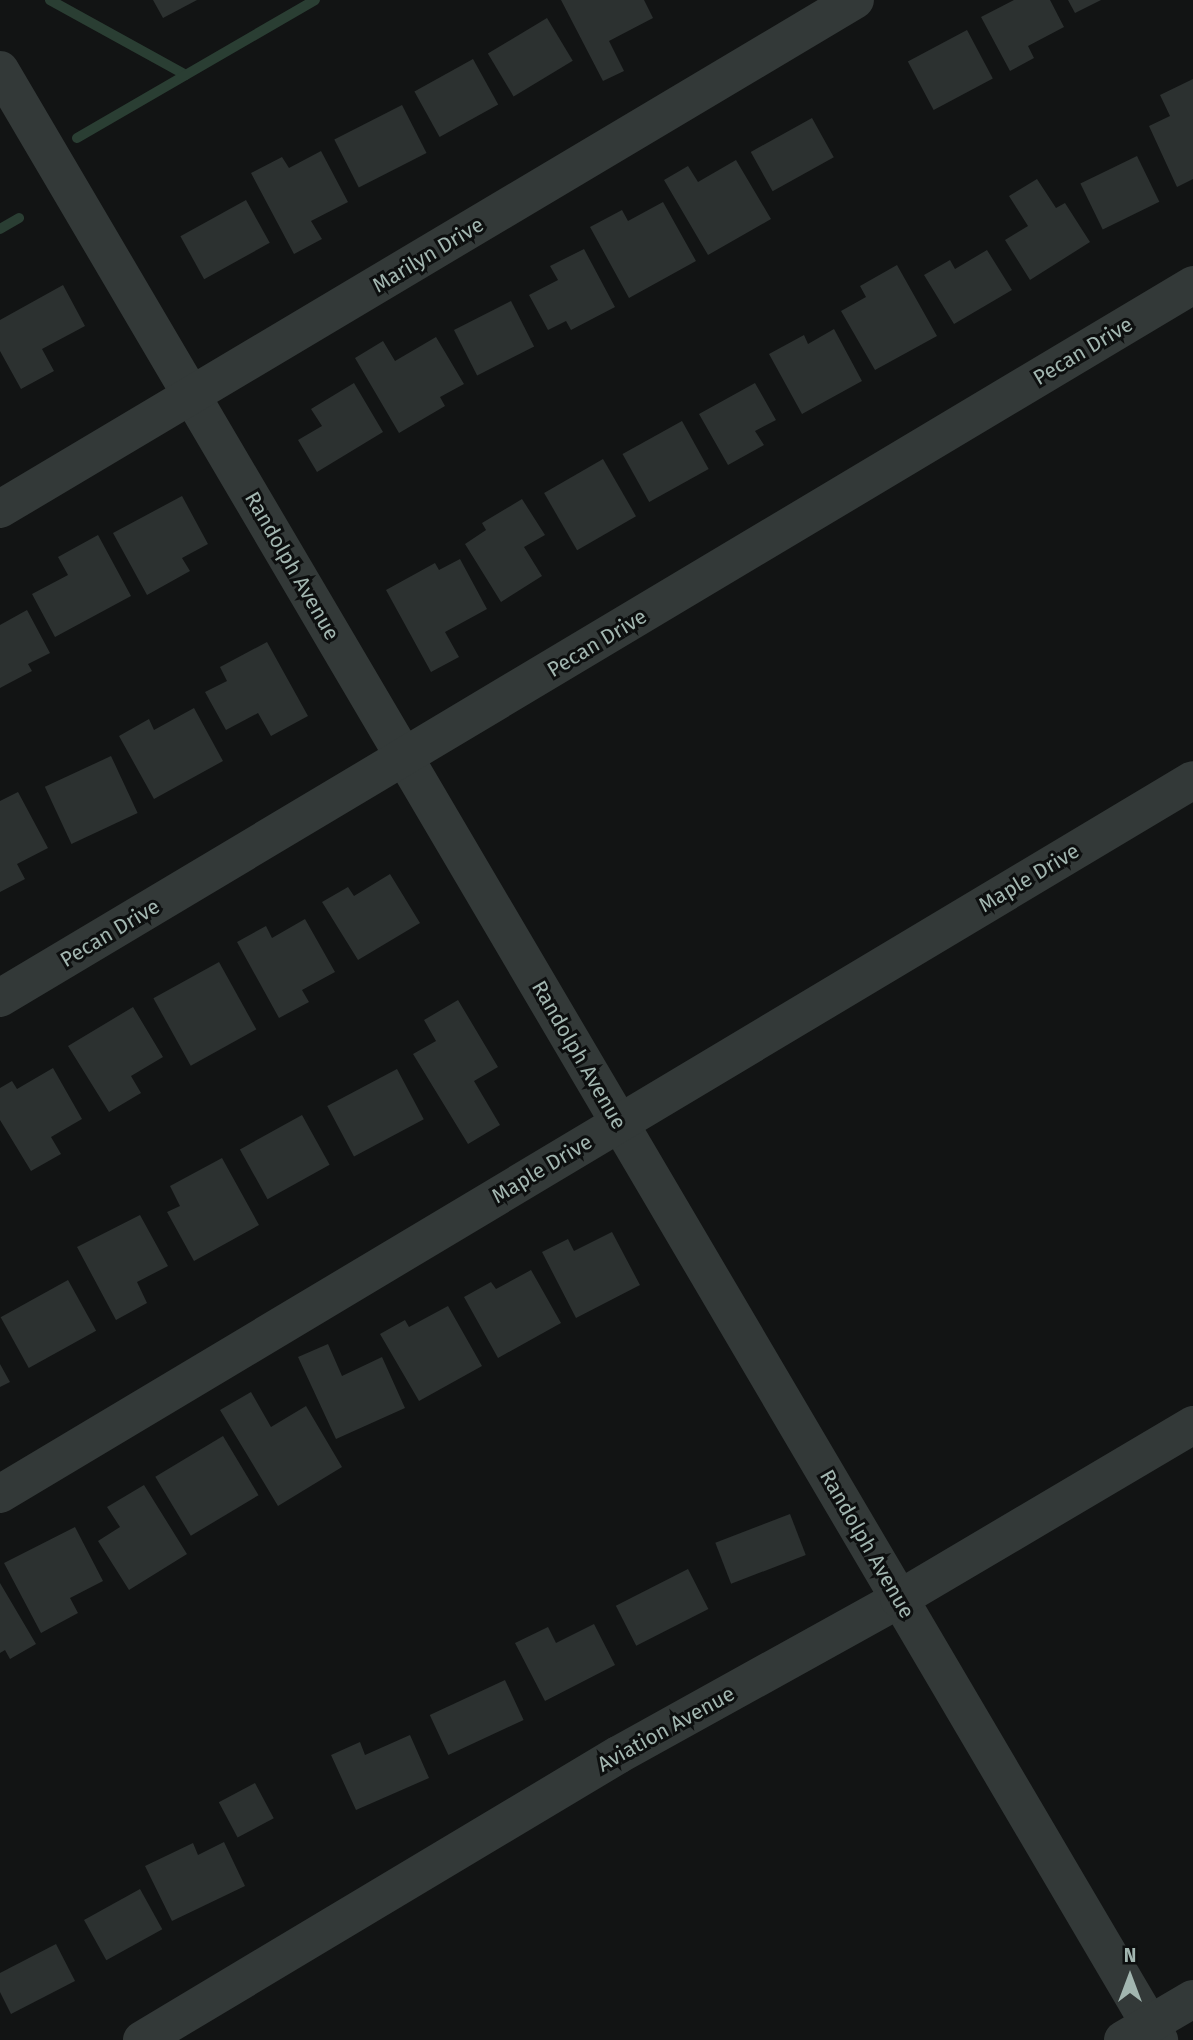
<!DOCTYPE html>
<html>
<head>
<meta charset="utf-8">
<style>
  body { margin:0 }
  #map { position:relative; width:1193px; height:2040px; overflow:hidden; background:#121414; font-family:"Fira Sans",sans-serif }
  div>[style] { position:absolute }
  .stream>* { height:10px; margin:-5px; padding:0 5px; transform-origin:5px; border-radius:5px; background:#2a3e33 }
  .building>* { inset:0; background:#2c3130; transform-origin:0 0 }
  .minor>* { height:38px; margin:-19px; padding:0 19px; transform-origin:19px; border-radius:19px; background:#333938 }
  span { translate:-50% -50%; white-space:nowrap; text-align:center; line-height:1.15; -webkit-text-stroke:6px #0d0f0f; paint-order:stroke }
  .street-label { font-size:21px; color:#a2b6b0 }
  .north { position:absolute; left:1095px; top:1942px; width:70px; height:70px; -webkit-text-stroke:5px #0d0f0f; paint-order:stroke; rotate:0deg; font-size:19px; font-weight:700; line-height:28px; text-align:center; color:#a2b6b0 }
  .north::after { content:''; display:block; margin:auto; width:24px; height:32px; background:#a2b6b0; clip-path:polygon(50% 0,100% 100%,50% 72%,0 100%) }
</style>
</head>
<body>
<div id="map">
  <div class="stream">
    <i style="left:50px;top:0;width:155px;rotate:28.9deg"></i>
    <i style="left:77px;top:138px;width:275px;rotate:-30.1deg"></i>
    <i style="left:0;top:229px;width:22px;rotate:-30deg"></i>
  </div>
  <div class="building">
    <i style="clip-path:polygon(153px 0,197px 0,163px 18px)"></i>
    <i style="clip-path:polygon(561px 0,644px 0,653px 18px,609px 41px,624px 71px,603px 81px)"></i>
    <i style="clip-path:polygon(1014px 0,1050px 0,1064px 27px,1028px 46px,1034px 58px,1010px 71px,981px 17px)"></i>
    <i style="clip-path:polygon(1068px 0,1101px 0,1075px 13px)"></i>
    <i style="left:547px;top:18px;width:50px;height:69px;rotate:59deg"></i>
    <i style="left:967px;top:30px;width:55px;height:67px;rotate:62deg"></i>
    <i style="left:473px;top:59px;width:52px;height:67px;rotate:61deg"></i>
    <i style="clip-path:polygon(1193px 79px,1193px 179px,1177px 187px,1149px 126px,1170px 116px,1160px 95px)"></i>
    <i style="left:402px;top:105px;width:54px;height:76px;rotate:63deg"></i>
    <i style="left:812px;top:118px;width:45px;height:70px;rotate:61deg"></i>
    <i style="clip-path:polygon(321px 151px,348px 202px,311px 221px,322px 239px,294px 254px,251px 173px,282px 157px,289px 168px)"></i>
    <i style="left:1137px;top:156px;width:51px;height:63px;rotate:64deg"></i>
    <i style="clip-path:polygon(736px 160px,771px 219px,708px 255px,664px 180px,688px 166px,698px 182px)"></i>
    <i style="clip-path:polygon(1037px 179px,1056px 208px,1065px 203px,1090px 242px,1030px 280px,1005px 240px,1028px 226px,1009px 196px)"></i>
    <i style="left:246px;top:200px;width:49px;height:75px;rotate:61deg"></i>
    <i style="clip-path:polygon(663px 202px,696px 261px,629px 298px,590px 227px,622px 210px,628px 221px)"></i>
    <i style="clip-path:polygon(584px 249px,615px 307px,571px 330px,566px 321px,548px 330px,529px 295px,558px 280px,550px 266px)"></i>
    <i style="clip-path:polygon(987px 250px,1012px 290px,954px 324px,924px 275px,950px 260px,955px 269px)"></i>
    <i style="clip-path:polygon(897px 265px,937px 336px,875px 370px,841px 311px,866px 297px,860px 286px)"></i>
    <i style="clip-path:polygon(63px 285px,85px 326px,42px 349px,54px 371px,21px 389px,0 351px,0 320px)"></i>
    <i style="left:511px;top:301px;width:51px;height:64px;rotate:63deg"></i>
    <i style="clip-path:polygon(834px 329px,862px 381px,802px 414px,769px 354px,804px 335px,808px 344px)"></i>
    <i style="clip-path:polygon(436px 337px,464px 384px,440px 397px,445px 406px,399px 433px,355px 358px,383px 341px,395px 361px)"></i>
    <i style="clip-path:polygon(354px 383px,383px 432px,317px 472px,298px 440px,322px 426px,311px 409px)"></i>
    <i style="clip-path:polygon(755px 383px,776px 420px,755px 431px,764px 445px,728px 465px,699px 414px)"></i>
    <i style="left:682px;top:421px;width:55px;height:68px;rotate:61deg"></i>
    <i style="left:603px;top:459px;width:66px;height:68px;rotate:60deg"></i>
    <i style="clip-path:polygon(182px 496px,208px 544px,182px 558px,190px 571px,147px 595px,113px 533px)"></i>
    <i style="clip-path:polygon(522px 499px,545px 535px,524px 547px,542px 576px,501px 602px,465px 544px,486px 530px,482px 523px)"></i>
    <i style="clip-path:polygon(98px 535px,131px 596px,55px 637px,32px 594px,68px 575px,58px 557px)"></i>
    <i style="clip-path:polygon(460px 559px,487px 609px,445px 632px,459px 657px,431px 672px,386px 590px,435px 563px,439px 570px)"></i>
    <i style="clip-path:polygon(27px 610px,50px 653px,28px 664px,32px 671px,0 688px,0 625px)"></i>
    <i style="clip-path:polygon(267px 642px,308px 716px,271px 736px,258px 713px,226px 730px,205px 692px,227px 681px,220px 667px)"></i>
    <i style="clip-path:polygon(194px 708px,223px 761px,154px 799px,119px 736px,149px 719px,154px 730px)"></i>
    <i style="left:111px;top:756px;width:63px;height:73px;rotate:65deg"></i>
    <i style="clip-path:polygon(18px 792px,48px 848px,17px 864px,25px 879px,0 892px,0 801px)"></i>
    <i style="clip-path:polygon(390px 874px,420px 923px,358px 960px,322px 902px,348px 887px,354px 896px)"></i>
    <i style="clip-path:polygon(305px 919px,335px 972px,302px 990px,309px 1002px,279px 1018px,237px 942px,266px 926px,272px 938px)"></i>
    <i style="left:219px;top:962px;width:77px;height:75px;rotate:61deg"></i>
    <i style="clip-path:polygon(458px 1000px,498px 1067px,474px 1081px,500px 1125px,468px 1144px,413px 1054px,436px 1041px,424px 1020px)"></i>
    <i style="clip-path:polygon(133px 1007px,163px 1057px,131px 1076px,141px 1093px,109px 1112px,68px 1046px)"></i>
    <i style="clip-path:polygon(53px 1068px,82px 1119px,51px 1137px,61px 1154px,31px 1171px,0 1120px,0 1088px,12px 1081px,17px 1089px)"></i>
    <i style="left:397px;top:1069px;width:57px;height:79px;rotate:62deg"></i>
    <i style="left:302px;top:1115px;width:57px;height:71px;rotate:61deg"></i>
    <i style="clip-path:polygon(222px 1158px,259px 1225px,194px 1261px,167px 1212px,180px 1206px,170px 1186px)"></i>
    <i style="clip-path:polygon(140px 1215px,168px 1266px,137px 1282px,147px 1303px,116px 1320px,77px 1247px)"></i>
    <i style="clip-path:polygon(612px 1232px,640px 1285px,576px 1318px,542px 1252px,568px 1239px,574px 1251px)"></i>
    <i style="clip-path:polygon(531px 1270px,561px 1323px,498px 1358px,464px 1297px,491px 1282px,496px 1289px)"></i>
    <i style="left:68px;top:1280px;width:58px;height:77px;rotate:61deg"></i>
    <i style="clip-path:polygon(448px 1306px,482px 1366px,419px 1401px,380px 1334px,405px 1320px,409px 1327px)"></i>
    <i style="clip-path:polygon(328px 1344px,342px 1376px,382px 1357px,405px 1408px,336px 1439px,298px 1357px)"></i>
    <i style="clip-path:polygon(0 1364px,10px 1382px,0 1387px)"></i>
    <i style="clip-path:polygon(251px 1392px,271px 1427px,306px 1406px,342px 1467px,278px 1506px,220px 1410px)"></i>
    <i style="left:223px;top:1436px;width:69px;height:79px;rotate:59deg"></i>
    <i style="clip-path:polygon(144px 1485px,187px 1554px,129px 1590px,98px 1541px,120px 1527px,107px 1507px)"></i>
    <i style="left:790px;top:1514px;width:44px;height:80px;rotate:69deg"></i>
    <i style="clip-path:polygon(75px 1527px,103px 1581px,70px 1598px,78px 1613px,41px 1633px,4px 1563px)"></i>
    <i style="left:688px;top:1569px;width:45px;height:81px;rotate:63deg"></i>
    <i style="clip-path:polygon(0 1583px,36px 1644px,10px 1659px,5px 1650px,0 1653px)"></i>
    <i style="clip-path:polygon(594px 1624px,615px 1665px,545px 1701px,515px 1643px,548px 1627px,556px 1643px)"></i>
    <i style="left:505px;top:1680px;width:44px;height:83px;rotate:65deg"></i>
    <i style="clip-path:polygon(410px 1735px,429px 1778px,356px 1810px,331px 1755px,360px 1742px,365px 1755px)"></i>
    <i style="left:255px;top:1783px;width:40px;height:41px;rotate:62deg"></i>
    <i style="clip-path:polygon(224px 1842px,245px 1886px,172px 1921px,145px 1866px,193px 1843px,198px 1855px)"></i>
    <i style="left:140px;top:1889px;width:46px;height:64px;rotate:61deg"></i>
    <i style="clip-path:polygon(56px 1944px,75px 1981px,11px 2014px,0 1992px,0 1973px)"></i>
  </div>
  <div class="minor">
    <i style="left:0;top:70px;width:2286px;rotate:59.53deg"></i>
    <i style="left:0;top:509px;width:995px;rotate:-30.77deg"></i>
    <i style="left:0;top:998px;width:1390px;rotate:-30.86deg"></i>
    <i style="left:0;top:1494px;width:1390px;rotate:-30.9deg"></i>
    <i style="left:142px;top:2040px;width:555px;rotate:-30.91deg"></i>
    <i style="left:618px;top:1755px;width:321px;rotate:-29deg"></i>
    <i style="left:899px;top:1599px;width:342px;rotate:-30.6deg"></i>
    <i style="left:1123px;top:2040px;width:81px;rotate:-30.4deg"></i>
  </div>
  <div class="street-label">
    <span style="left:428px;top:255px;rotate:-31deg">Marilyn Drive</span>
    <span style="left:1083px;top:351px;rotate:-31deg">Pecan Drive</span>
    <span style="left:292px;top:566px;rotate:60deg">Randolph Avenue</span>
    <span style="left:597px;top:643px;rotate:-31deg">Pecan Drive</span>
    <span style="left:1029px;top:878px;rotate:-31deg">Maple Drive</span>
    <span style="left:110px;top:933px;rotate:-31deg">Pecan Drive</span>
    <span style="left:579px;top:1055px;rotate:60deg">Randolph Avenue</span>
    <span style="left:542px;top:1169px;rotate:-31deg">Maple Drive</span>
    <span style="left:867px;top:1544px;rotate:60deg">Randolph Avenue</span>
    <span style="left:666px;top:1729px;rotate:-29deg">Aviation Avenue</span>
  </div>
  <div class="north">N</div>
</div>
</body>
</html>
